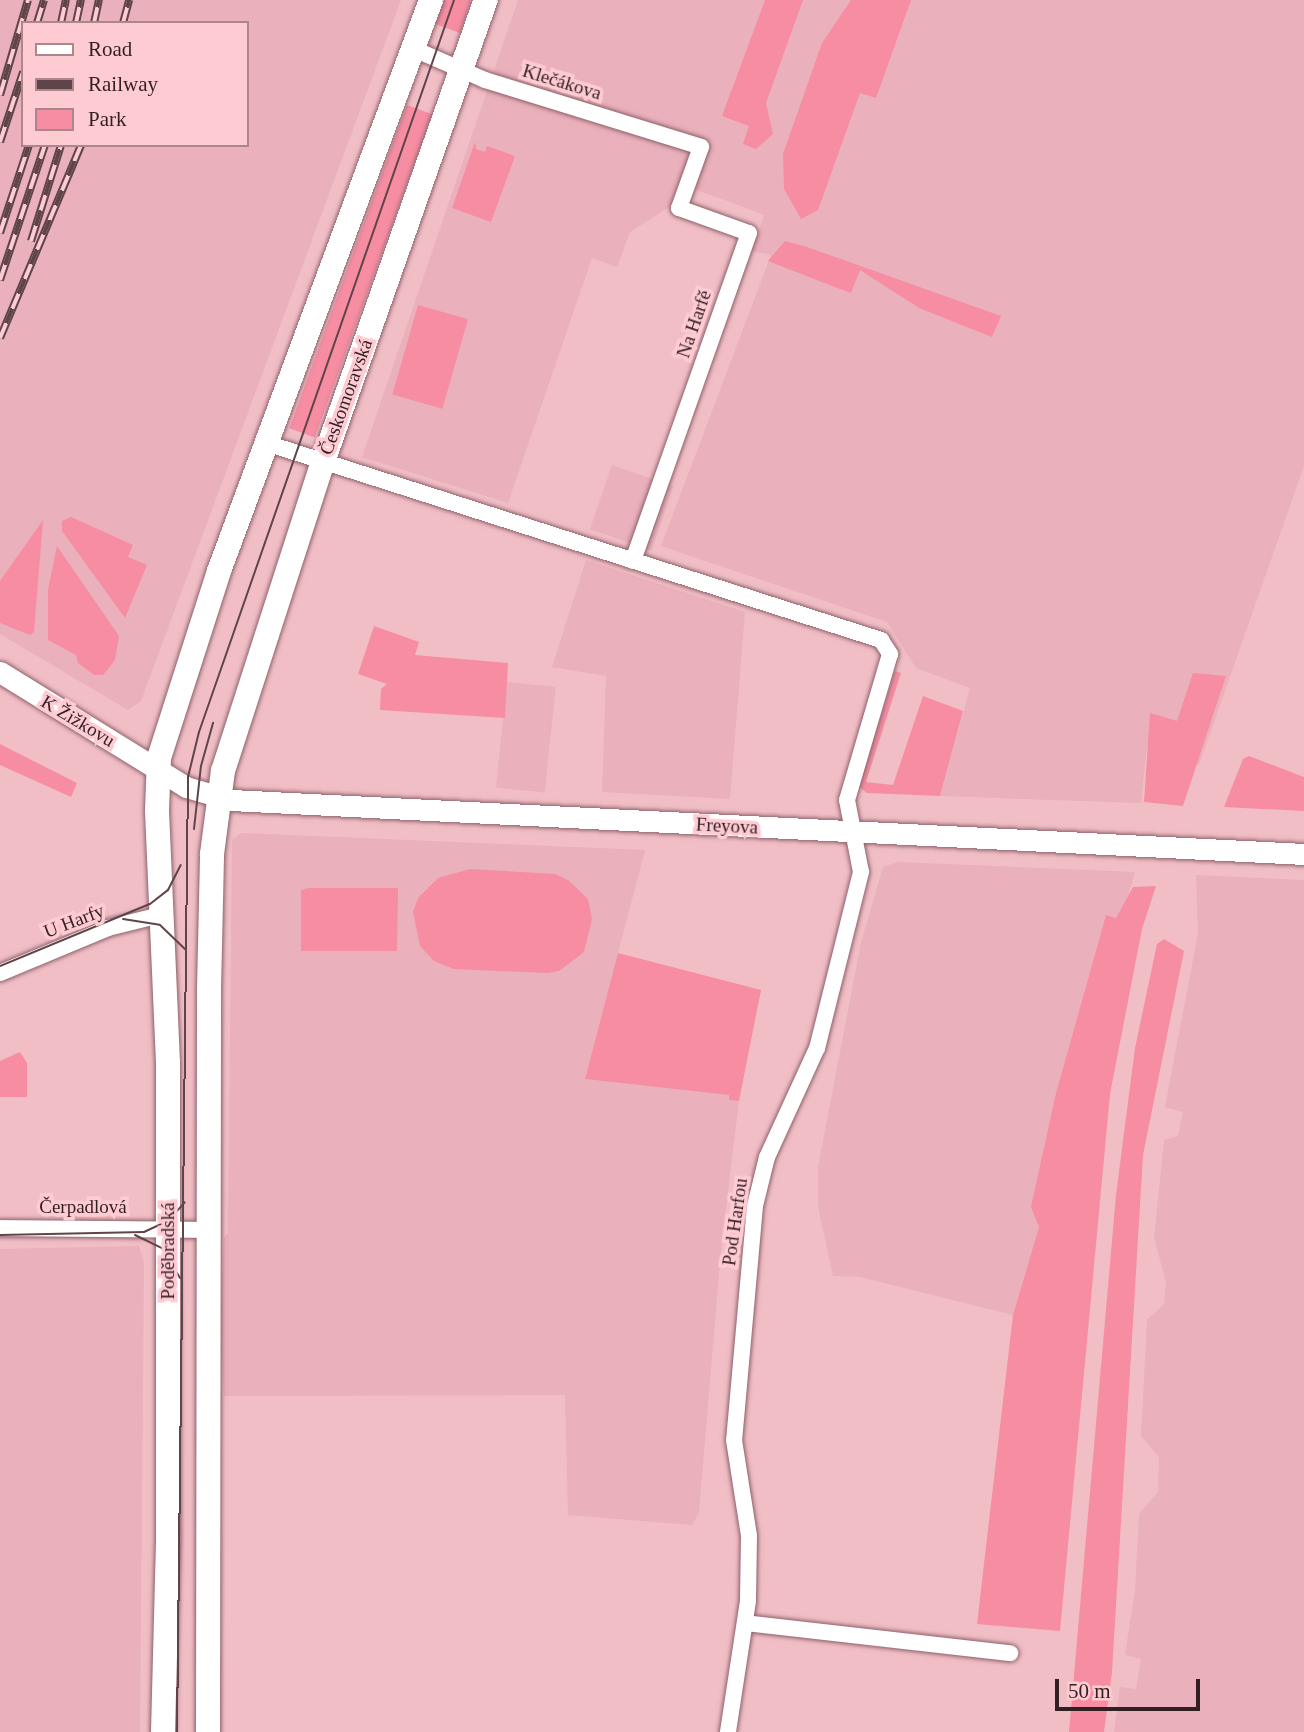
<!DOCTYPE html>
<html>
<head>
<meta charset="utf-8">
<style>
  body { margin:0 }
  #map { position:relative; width:1304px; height:1732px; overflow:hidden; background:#f1bec6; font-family:Georgia,serif }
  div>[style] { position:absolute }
  .built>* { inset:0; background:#eab0bb; transform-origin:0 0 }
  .green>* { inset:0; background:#f68da3; transform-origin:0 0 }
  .roads { filter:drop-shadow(0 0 2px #8e6169) drop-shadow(0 0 2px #8e6169) }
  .street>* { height:16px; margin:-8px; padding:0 8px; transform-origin:8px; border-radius:8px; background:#fff }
  .secondary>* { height:21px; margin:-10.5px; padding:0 10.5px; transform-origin:10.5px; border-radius:10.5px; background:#fff }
  .primary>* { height:24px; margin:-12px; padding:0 12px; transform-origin:12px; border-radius:12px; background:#fff }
  .tram>* { height:2px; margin:-1px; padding:0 1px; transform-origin:1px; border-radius:1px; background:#5f4549 }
  .rail>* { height:8px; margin-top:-4px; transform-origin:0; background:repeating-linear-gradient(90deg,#ffcbd3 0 16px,#5f4549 0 32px); box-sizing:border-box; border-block:2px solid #5f4549 }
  span { translate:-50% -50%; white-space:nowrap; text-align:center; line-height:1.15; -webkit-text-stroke:7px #ffcbd3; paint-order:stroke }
  .street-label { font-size:19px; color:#311f22 }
  .legend { position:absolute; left:21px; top:21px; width:228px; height:126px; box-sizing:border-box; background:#ffcbd3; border:2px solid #ad868c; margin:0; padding:9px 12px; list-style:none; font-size:21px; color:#311f22 }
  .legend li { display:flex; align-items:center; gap:14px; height:35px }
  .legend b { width:35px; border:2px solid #ad868c }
  .scale { position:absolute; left:1055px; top:1679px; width:145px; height:32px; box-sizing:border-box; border:4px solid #311f22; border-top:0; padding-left:9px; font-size:21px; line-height:24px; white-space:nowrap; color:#311f22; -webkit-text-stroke:5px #ffcbd3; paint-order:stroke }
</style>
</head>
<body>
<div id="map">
  <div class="built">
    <i style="clip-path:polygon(evenodd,0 0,401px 0,141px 701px,128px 710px,0 634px,0 0,23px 23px,247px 23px,247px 145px,23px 145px,23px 23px)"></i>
    <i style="clip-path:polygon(518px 0,1304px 0,1304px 466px,1199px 765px,1147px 746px,1141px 803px,940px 796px,970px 688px,916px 668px,887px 622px,661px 546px,771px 255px,752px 251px,764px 215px,733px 203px,696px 190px,630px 232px,617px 267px,592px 258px,508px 503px,362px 457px)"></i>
    <i style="left:612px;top:465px;width:65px;height:68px;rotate:19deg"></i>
    <i style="clip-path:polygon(586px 560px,745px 612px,730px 799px,602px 792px,606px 676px,552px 667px)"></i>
    <i style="left:507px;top:682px;width:49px;height:106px;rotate:6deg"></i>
    <i style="clip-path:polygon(241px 833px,645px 850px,585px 1079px,730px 1095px,730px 1100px,739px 1101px,721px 1250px,699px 1513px,692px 1525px,568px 1515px,565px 1395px,224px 1396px,220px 1331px,224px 1237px,228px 1233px,232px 840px)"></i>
    <i style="clip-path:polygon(898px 862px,1135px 872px,1126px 903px,1116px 918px,1106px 915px,1056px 1093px,1034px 1207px,1039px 1227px,1013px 1315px,860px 1277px,833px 1276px,818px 1207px,818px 1167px,861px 942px,883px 867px)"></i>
    <i style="clip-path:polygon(1196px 875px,1304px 880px,1304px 1732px,1114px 1732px,1120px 1687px,1136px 1689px,1141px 1659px,1125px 1655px,1135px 1590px,1139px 1514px,1158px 1492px,1159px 1457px,1141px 1436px,1147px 1320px,1164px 1304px,1166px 1282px,1154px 1238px,1164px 1140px,1178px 1136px,1183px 1112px,1165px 1107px,1198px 933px)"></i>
    <i style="clip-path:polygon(139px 1246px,144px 1262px,140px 1732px,0 1732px,0 1249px)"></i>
  </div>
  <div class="green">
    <i style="clip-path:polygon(443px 0,471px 0,460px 33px,435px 24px)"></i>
    <i style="clip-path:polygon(765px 0,803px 0,766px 103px,773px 134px,756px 149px,743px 144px,749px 126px,722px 116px)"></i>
    <i style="clip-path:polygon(851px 0,911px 0,876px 98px,860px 93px,818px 210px,801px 219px,784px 189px,783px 154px,822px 43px)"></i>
    <i style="left:407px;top:105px;width:27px;height:344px;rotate:20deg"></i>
    <i style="clip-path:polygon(475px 142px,476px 149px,485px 152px,487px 146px,515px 156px,491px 222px,452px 208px)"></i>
    <i style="clip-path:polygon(785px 241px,807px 247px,1001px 316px,992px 337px,919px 308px,860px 270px,851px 293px,832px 286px,768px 261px)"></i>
    <i style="left:418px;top:305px;width:52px;height:93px;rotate:16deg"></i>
    <i style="clip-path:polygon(71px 517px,133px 545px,128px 557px,147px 565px,125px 618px,62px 531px,62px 521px)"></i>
    <i style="clip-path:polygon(43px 520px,34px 632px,30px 635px,0 623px,0 581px)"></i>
    <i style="clip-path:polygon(57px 546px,119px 636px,115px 660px,103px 675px,94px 675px,78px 663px,76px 655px,48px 640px,48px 590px)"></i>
    <i style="clip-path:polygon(374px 626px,419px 642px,415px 655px,508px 663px,505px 718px,380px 710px,381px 689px,387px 684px,358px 674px)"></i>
    <i style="clip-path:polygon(895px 671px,901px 673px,866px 782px,893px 785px,923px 696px,963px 711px,940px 796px,867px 793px,859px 787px)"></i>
    <i style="clip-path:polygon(1193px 673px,1226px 676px,1183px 806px,1144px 802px,1150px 713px,1177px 721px)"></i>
    <i style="clip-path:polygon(0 744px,77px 783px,71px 797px,0 765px)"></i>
    <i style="clip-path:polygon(1249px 756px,1304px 777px,1304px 811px,1224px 807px,1243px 759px)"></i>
    <i style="clip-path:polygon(470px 869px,555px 874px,568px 880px,588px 899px,592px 919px,584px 952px,559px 971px,548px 973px,454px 969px,434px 961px,420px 946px,413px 912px,418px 898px,438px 878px)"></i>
    <i style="clip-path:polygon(1156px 886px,1142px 929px,1110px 1094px,1060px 1631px,977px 1624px,1013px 1315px,1039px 1227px,1031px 1207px,1056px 1093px,1106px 915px,1116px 918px,1133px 887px)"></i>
    <i style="clip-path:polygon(309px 888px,398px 888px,397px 951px,301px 951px,301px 890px)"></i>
    <i style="clip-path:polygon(1164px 939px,1184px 951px,1143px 1155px,1112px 1672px,1104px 1732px,1069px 1732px,1116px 1195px,1135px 1048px,1157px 944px)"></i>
    <i style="clip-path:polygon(618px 953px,761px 990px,739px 1101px,729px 1100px,729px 1095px,585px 1079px)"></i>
    <i style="clip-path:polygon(20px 1052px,27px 1063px,27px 1097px,0 1097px,0 1061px)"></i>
  </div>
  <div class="roads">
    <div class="street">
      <i style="left:414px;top:49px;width:77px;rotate:23.6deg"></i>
      <i style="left:485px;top:80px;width:226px;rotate:17.2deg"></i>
      <i style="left:701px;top:147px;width:65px;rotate:109.8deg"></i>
      <i style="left:679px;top:208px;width:74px;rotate:19.7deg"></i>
      <i style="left:749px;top:233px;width:348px;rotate:109.5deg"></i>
      <i style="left:266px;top:443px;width:646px;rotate:17.76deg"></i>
      <i style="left:881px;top:640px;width:17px;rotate:57deg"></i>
      <i style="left:890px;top:654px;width:152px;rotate:106.4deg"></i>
      <i style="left:847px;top:800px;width:73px;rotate:79deg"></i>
      <i style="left:861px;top:872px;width:181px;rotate:104deg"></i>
      <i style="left:817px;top:1048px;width:120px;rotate:114.6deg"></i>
      <i style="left:767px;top:1157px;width:50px;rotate:103.8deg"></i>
      <i style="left:755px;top:1206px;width:235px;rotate:95.1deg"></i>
      <i style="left:734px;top:1440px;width:97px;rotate:81.1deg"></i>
      <i style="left:749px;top:1536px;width:65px;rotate:90.9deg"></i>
      <i style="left:748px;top:1601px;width:133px;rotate:98.7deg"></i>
      <i style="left:0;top:973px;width:117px;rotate:-22.6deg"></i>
      <i style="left:108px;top:928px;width:58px;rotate:-14deg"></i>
      <i style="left:0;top:1228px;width:209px;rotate:0.5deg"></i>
      <i style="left:745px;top:1623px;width:267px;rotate:6.5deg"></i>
    </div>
    <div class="secondary">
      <i style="left:0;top:672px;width:219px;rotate:31.7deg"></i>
      <i style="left:186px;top:787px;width:47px;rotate:16.1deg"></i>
      <i style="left:231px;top:800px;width:1074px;rotate:2.88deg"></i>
    </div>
    <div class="primary">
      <i style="left:163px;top:1732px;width:196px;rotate:-88.5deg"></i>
      <i style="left:168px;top:1536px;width:473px;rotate:-90deg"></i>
      <i style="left:168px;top:1063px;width:253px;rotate:-92.5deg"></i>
      <i style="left:157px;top:810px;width:52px;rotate:-87.8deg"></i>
      <i style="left:159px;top:758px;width:196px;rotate:-72.2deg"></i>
      <i style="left:219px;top:571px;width:609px;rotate:-69.63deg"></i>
      <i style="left:208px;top:1732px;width:743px;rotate:-89.92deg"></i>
      <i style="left:209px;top:989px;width:135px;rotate:-88.7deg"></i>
      <i style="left:212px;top:854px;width:84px;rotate:-82.5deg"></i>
      <i style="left:223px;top:771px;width:325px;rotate:-72.1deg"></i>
      <i style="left:323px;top:462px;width:490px;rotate:-70.6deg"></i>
    </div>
  </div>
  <div class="tram">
    <i style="left:194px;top:829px;width:63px;rotate:-83.7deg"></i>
    <i style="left:201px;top:766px;width:45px;rotate:-74.4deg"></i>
    <i style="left:123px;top:919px;width:37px;rotate:9deg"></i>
    <i style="left:160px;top:925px;width:35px;rotate:44deg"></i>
    <i style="left:0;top:966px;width:162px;rotate:-22.5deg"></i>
    <i style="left:150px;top:904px;width:23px;rotate:-38deg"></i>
    <i style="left:168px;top:890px;width:28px;rotate:-63deg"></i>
    <i style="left:0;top:1235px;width:144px;rotate:-1.2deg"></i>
    <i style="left:144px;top:1232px;width:26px;rotate:-25deg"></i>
    <i style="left:168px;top:1221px;width:25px;rotate:-48deg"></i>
    <i style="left:135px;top:1235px;width:30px;rotate:26deg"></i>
    <i style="left:162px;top:1248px;width:35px;rotate:59deg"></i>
    <i style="left:177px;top:1732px;width:955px;rotate:-89.34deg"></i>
    <i style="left:188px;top:777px;width:46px;rotate:-76.3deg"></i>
    <i style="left:199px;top:732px;width:775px;rotate:-70.79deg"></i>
  </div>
  <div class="rail">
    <i style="left:37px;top:23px;width:24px;rotate:-73deg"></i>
    <i style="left:61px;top:23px;width:24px;rotate:-78deg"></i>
    <i style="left:76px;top:23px;width:24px;rotate:-78deg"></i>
    <i style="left:94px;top:23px;width:24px;rotate:-78deg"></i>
    <i style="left:123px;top:23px;width:24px;rotate:-75deg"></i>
    <i style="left:0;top:95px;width:99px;rotate:-73.6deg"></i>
    <i style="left:0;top:142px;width:74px;rotate:-71.8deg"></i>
    <i style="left:0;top:233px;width:93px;rotate:-71.8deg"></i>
    <i style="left:31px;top:241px;width:101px;rotate:-72.6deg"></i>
    <i style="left:0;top:280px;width:142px;rotate:-71.6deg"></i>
    <i style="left:0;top:338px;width:209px;rotate:-67.2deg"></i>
  </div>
  <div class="street-label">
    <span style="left:562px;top:82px;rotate:17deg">Klečákova</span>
    <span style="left:694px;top:324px;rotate:-71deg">Na Harfě</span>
    <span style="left:346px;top:397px;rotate:-70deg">Českomoravská</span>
    <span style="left:78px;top:721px;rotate:31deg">K Žižkovu</span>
    <span style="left:727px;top:826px;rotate:3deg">Freyova</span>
    <span style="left:74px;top:921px;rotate:-21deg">U Harfy</span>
    <span style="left:83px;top:1207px">Čerpadlová</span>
    <span style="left:735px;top:1222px;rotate:-82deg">Pod Harfou</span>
    <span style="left:168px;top:1251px;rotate:-90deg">Poděbradská</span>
  </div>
  <ul class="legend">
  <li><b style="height:9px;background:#fff"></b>Road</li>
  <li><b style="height:9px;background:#5f4549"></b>Railway</li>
  <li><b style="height:19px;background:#f68da3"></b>Park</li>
  </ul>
  <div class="scale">50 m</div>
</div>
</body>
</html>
